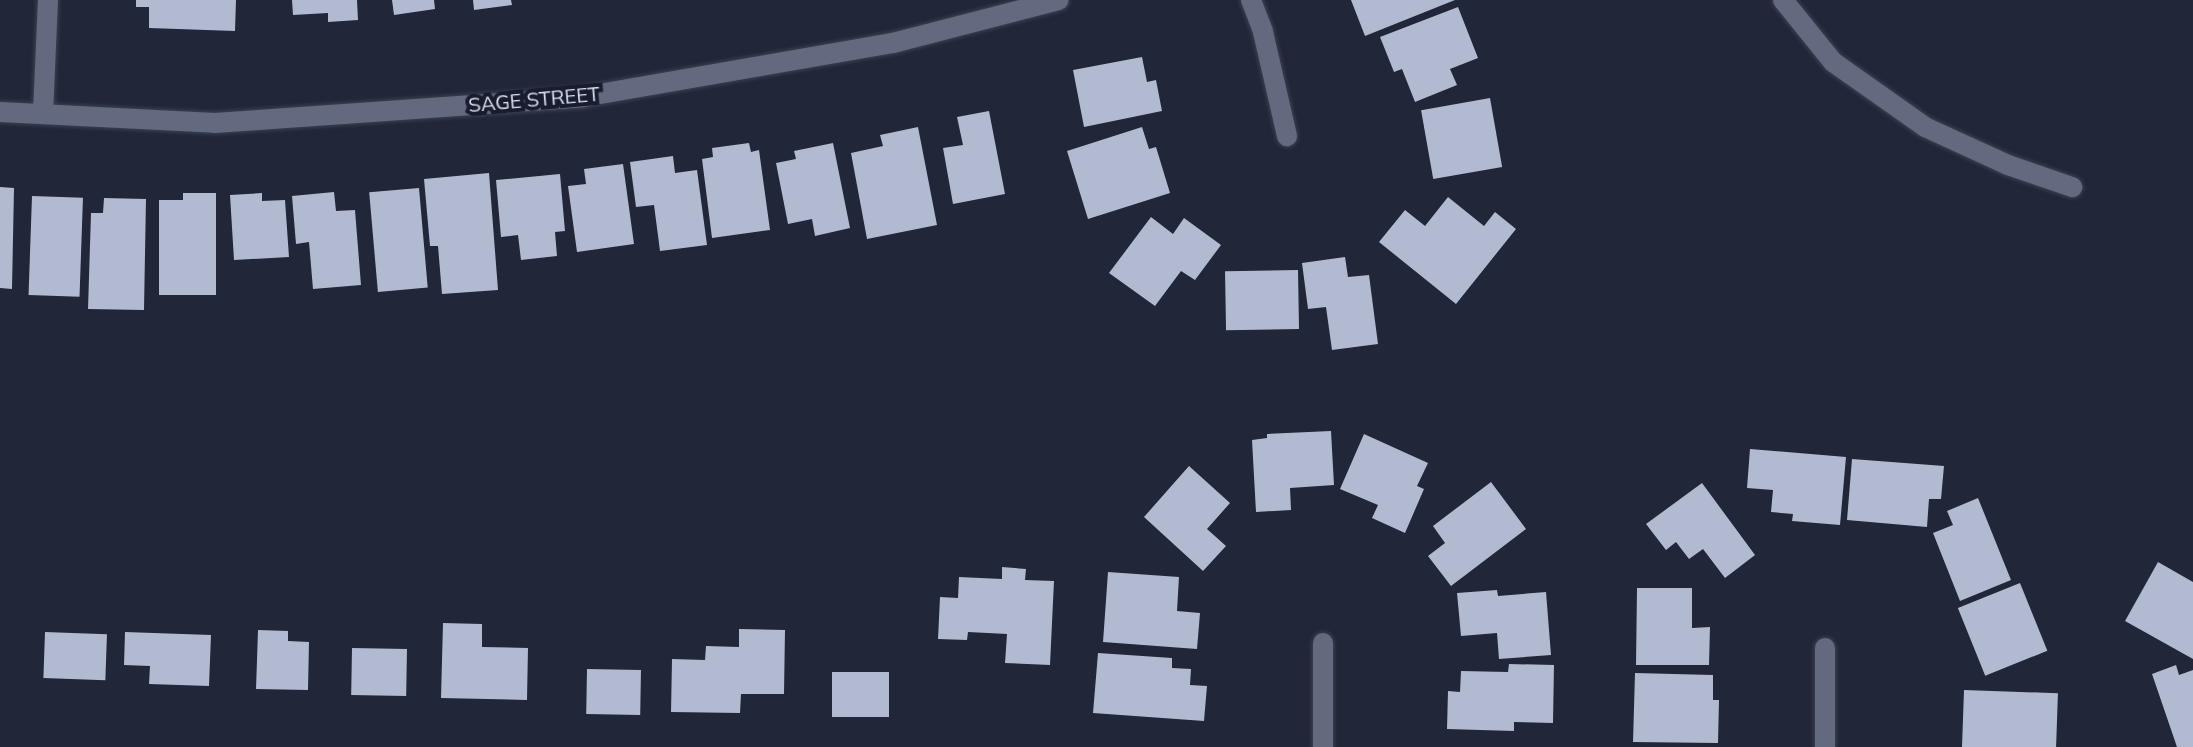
<!DOCTYPE html>
<html>
<head>
<meta charset="utf-8">
<style>
  body { margin:0 }
  #map { position:relative; width:2193px; height:747px; overflow:hidden; background:#212638; font-family:Mulish,sans-serif }
  div>[style] { position:absolute }
  .building>* { inset:0; background:#b2bad2; transform-origin:0 0 }
  .roads { filter:drop-shadow(0 0 2px #3d4150) drop-shadow(0 0 2px #3d4150) }
  .minor>* { height:20px; margin:-10px; padding:0 10px; transform-origin:10px; border-radius:10px; background:#63697f }
  span { translate:-50% -50%; white-space:nowrap; text-align:center; line-height:1.15; -webkit-text-stroke:8px #171c2e; paint-order:stroke }
  .street-label { font-size:20px; color:#dde1ed }
</style>
</head>
<body>
<div id="map">
  <div class="building">
    <i style="clip-path:polygon(136px 0,236px 0,235px 31px,149px 28px,149px 7px,136px 7px)"></i>
    <i style="clip-path:polygon(292px 0,357px 0,358px 20px,328px 22px,328px 13px,293px 15px)"></i>
    <i style="clip-path:polygon(392px 0,434px 0,435px 9px,394px 15px)"></i>
    <i style="clip-path:polygon(473px 0,511px 0,512px 5px,474px 10px)"></i>
    <i style="clip-path:polygon(1351px 0,1455px 0,1365px 36px)"></i>
    <i style="clip-path:polygon(1458px 7px,1478px 58px,1450px 69px,1457px 85px,1415px 102px,1402px 69px,1394px 72px,1380px 37px)"></i>
    <i style="clip-path:polygon(1142px 57px,1147px 82px,1156px 80px,1162px 111px,1084px 127px,1073px 70px)"></i>
    <i style="left:1490px;top:98px;width:70px;height:70px;rotate:80deg"></i>
    <i style="clip-path:polygon(989px 111px,1005px 194px,953px 204px,943px 148px,963px 145px,957px 117px)"></i>
    <i style="clip-path:polygon(918px 127px,937px 225px,867px 239px,851px 153px,883px 146px,880px 135px)"></i>
    <i style="clip-path:polygon(1142px 127px,1149px 149px,1156px 147px,1170px 193px,1088px 219px,1067px 151px)"></i>
    <i style="clip-path:polygon(749px 143px,751px 152px,759px 150px,770px 230px,712px 238px,702px 159px,713px 157px,712px 148px)"></i>
    <i style="clip-path:polygon(833px 143px,850px 228px,815px 236px,812px 219px,788px 224px,776px 163px,796px 159px,794px 151px)"></i>
    <i style="clip-path:polygon(673px 156px,675px 173px,697px 170px,707px 245px,660px 251px,654px 205px,636px 207px,630px 162px)"></i>
    <i style="clip-path:polygon(623px 164px,634px 244px,577px 252px,568px 186px,586px 184px,584px 169px)"></i>
    <i style="clip-path:polygon(489px 173px,498px 290px,442px 294px,438px 246px,430px 246px,424px 179px)"></i>
    <i style="clip-path:polygon(560px 174px,565px 231px,555px 232px,557px 256px,521px 260px,518px 235px,501px 237px,496px 180px)"></i>
    <i style="clip-path:polygon(0 187px,14px 188px,12px 289px,0 288px)"></i>
    <i style="left:419px;top:188px;width:100px;height:50px;rotate:85deg"></i>
    <i style="clip-path:polygon(334px 192px,336px 211px,355px 210px,361px 285px,313px 289px,309px 242px,296px 244px,292px 196px)"></i>
    <i style="clip-path:polygon(183px 193px,216px 193px,216px 295px,159px 295px,159px 200px,183px 200px)"></i>
    <i style="clip-path:polygon(262px 193px,262px 201px,285px 200px,289px 257px,234px 260px,230px 195px)"></i>
    <i style="left:32px;top:196px;width:51px;height:99px;rotate:2deg"></i>
    <i style="clip-path:polygon(1448px 197px,1484px 226px,1495px 212px,1516px 229px,1456px 304px,1379px 242px,1405px 210px,1425px 226px)"></i>
    <i style="clip-path:polygon(104px 198px,146px 199px,144px 310px,88px 309px,91px 213px,103px 213px)"></i>
    <i style="clip-path:polygon(1151px 217px,1173px 234px,1184px 218px,1221px 245px,1195px 280px,1181px 271px,1155px 306px,1109px 273px)"></i>
    <i style="clip-path:polygon(1345px 257px,1348px 277px,1369px 275px,1378px 344px,1332px 350px,1326px 307px,1308px 309px,1302px 263px)"></i>
    <i style="left:1298px;top:270px;width:59px;height:73px;rotate:89deg"></i>
    <i style="clip-path:polygon(1331px 431px,1334px 485px,1290px 488px,1291px 510px,1256px 512px,1252px 440px,1267px 438px,1267px 434px)"></i>
    <i style="clip-path:polygon(1364px 434px,1428px 463px,1417px 486px,1424px 489px,1405px 533px,1372px 518px,1378px 505px,1340px 489px)"></i>
    <i style="clip-path:polygon(1750px 449px,1846px 457px,1840px 525px,1792px 521px,1793px 514px,1771px 512px,1773px 490px,1747px 488px)"></i>
    <i style="clip-path:polygon(1852px 459px,1944px 466px,1941px 499px,1929px 499px,1927px 527px,1847px 520px)"></i>
    <i style="clip-path:polygon(1189px 466px,1230px 503px,1207px 529px,1226px 546px,1203px 571px,1144px 517px)"></i>
    <i style="clip-path:polygon(1491px 482px,1526px 529px,1451px 586px,1428px 556px,1445px 543px,1433px 526px)"></i>
    <i style="clip-path:polygon(1702px 483px,1755px 555px,1725px 578px,1703px 549px,1689px 559px,1676px 542px,1666px 550px,1646px 524px)"></i>
    <i style="clip-path:polygon(1978px 498px,2011px 580px,1960px 601px,1933px 533px,1953px 525px,1947px 511px)"></i>
    <i style="clip-path:polygon(2158px 562px,2193px 582px,2193px 659px,2125px 621px)"></i>
    <i style="clip-path:polygon(1002px 567px,1026px 569px,1025px 580px,1054px 581px,1050px 665px,1005px 663px,1007px 634px,968px 632px,967px 640px,938px 639px,940px 597px,958px 598px,959px 577px,1002px 579px)"></i>
    <i style="clip-path:polygon(1108px 572px,1179px 577px,1177px 611px,1200px 613px,1197px 649px,1103px 642px)"></i>
    <i style="left:2020px;top:583px;width:73px;height:67px;rotate:68deg"></i>
    <i style="clip-path:polygon(1637px 588px,1692px 588px,1692px 628px,1710px 627px,1709px 665px,1636px 665px)"></i>
    <i style="clip-path:polygon(1497px 590px,1498px 596px,1546px 592px,1551px 655px,1499px 659px,1497px 633px,1461px 636px,1457px 593px)"></i>
    <i style="clip-path:polygon(443px 623px,482px 624px,482px 647px,528px 648px,527px 700px,441px 698px)"></i>
    <i style="clip-path:polygon(739px 629px,785px 630px,784px 694px,741px 694px,740px 713px,671px 712px,672px 659px,705px 660px,706px 646px,739px 647px)"></i>
    <i style="clip-path:polygon(258px 630px,288px 631px,288px 641px,309px 642px,308px 690px,256px 689px)"></i>
    <i style="left:45px;top:632px;width:62px;height:46px;rotate:2deg"></i>
    <i style="clip-path:polygon(125px 632px,211px 635px,209px 686px,149px 684px,150px 666px,124px 665px)"></i>
    <i style="left:352px;top:648px;width:55px;height:47px;rotate:1deg"></i>
    <i style="clip-path:polygon(1098px 653px,1172px 658px,1172px 668px,1191px 669px,1190px 685px,1207px 686px,1204px 721px,1093px 713px)"></i>
    <i style="clip-path:polygon(1509px 664px,1554px 665px,1553px 723px,1514px 722px,1514px 731px,1447px 729px,1448px 691px,1460px 692px,1461px 671px,1508px 672px)"></i>
    <i style="clip-path:polygon(2176px 665px,2179px 675px,2193px 670px,2193px 747px,2177px 747px,2152px 674px)"></i>
    <i style="left:587px;top:669px;width:54px;height:45px;rotate:1deg"></i>
    <i style="left:889px;top:672px;width:45px;height:57px;rotate:90deg"></i>
    <i style="clip-path:polygon(1635px 673px,1713px 675px,1713px 700px,1719px 700px,1718px 743px,1633px 742px)"></i>
    <i style="left:1964px;top:690px;width:94px;height:57px;rotate:2deg"></i>
  </div>
  <div class="roads">
    <div class="minor">
      <i style="left:1251px;top:0;width:34px;rotate:69deg"></i>
      <i style="left:1263px;top:32px;width:107px;rotate:77deg"></i>
      <i style="left:1783px;top:0;width:80px;rotate:51.1deg"></i>
      <i style="left:1833px;top:62px;width:113px;rotate:35.2deg"></i>
      <i style="left:1925px;top:127px;width:91px;rotate:24.6deg"></i>
      <i style="left:2008px;top:165px;width:68px;rotate:19deg"></i>
      <i style="left:0;top:112px;width:215px;rotate:2.9deg"></i>
      <i style="left:215px;top:123px;width:369px;rotate:-4deg"></i>
      <i style="left:583px;top:97px;width:315px;rotate:-9.9deg"></i>
      <i style="left:893px;top:43px;width:171px;rotate:-14.5deg"></i>
      <i style="left:43px;top:114px;width:114px;rotate:-87.5deg"></i>
      <i style="left:1323px;top:643px;width:104px;rotate:90deg"></i>
      <i style="left:1825px;top:747px;width:99px;rotate:-90deg"></i>
    </div>
  </div>
  <div class="street-label">
    <span style="left:534px;top:99px;rotate:-5deg">SAGE STREET</span>
  </div>
</div>
</body>
</html>
